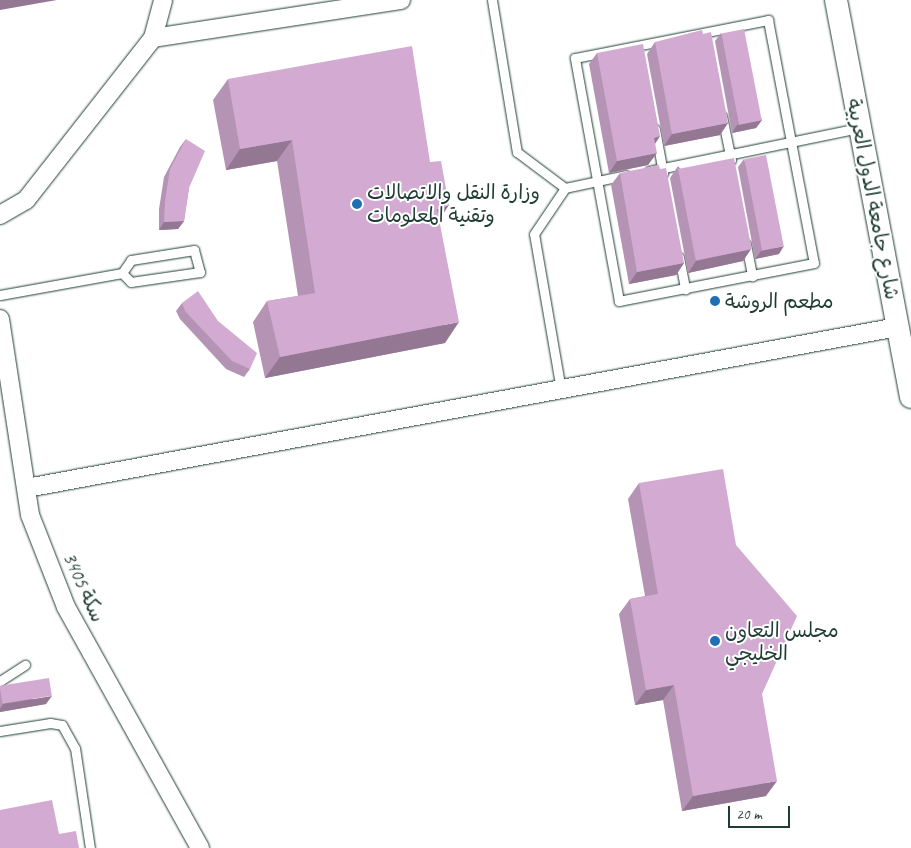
<!DOCTYPE html>
<html>
<head>
<meta charset="utf-8">
<style>
  body { margin:0 }
  #map { position:relative; width:911px; height:848px; overflow:hidden; background:#fff; font-family:Caveat,"Playpen Sans Arabic",sans-serif }
  div>[style] { position:absolute }
  .roads { filter:drop-shadow(0 0 1px #1f3d34) drop-shadow(0 0 1px #1f3d34) }
  .service>* { height:9px; margin:-4.5px; padding:0 4.5px; transform-origin:4.5px; border-radius:4.5px; background:#fff }
  .minor>* { height:18px; margin:-9px; padding:0 9px; transform-origin:9px; border-radius:9px; background:#fff }
  .tertiary>* { height:22px; margin:-11px; padding:0 11px; transform-origin:11px; border-radius:11px; background:#fff }
  .wall>* { inset:0; background:#b593b5 }
  .shaded-wall>* { inset:0; background:#947893 }
  .building>* { inset:0; background:#d3abd2; transform-origin:0 0 }
  .dots>* { width:14px; height:14px; translate:-50% -50%; box-sizing:border-box; border:2px solid #fff; border-radius:50% }
  span { translate:-50% -50%; white-space:nowrap; text-align:center; line-height:1.15; -webkit-text-stroke:4px #fff; paint-order:stroke }
  .poi-label { font-size:20px; color:#1f3d34 }
  .left { translate:0 -50%; text-align:left }
  .street-label { font-size:20px; color:#1f3d34 }
  .scale { position:absolute; left:728px; top:806px; width:62px; height:22px; box-sizing:border-box; border:2px solid #1f3d34; border-top:0; padding-left:6px; font-size:15px; line-height:18px; white-space:nowrap; color:#1f3d34; -webkit-text-stroke:4px #fff; paint-order:stroke }
</style>
</head>
<body>
<div id="map">
  <div class="roads">
    <div class="service">
      <i style="left:492px;top:0;width:154px;rotate:80.7deg"></i>
      <i style="left:517px;top:152px;width:60px;rotate:36.9deg"></i>
      <i style="left:768px;top:20px;width:247px;rotate:79.3deg"></i>
      <i style="left:814px;top:263px;width:199px;rotate:169deg"></i>
      <i style="left:619px;top:301px;width:247px;rotate:-100.3deg"></i>
      <i style="left:575px;top:58px;width:197px;rotate:-11.1deg"></i>
      <i style="left:722px;top:116px;width:45px;rotate:78.4deg"></i>
      <i style="left:655px;top:129px;width:45px;rotate:79.7deg"></i>
      <i style="left:649px;top:171px;width:214px;rotate:-11.6deg"></i>
      <i style="left:746px;top:244px;width:33px;rotate:79deg"></i>
      <i style="left:679px;top:257px;width:33px;rotate:79deg"></i>
      <i style="left:0;top:295px;width:124px;rotate:-10.2deg"></i>
      <i style="left:122px;top:273px;width:16px;rotate:-55deg"></i>
      <i style="left:131px;top:260px;width:64px;rotate:-9deg"></i>
      <i style="left:194px;top:250px;width:23px;rotate:75deg"></i>
      <i style="left:200px;top:272px;width:70px;rotate:171.8deg"></i>
      <i style="left:131px;top:282px;width:13px;rotate:-135deg"></i>
      <i style="left:561px;top:390px;width:158px;rotate:-99.8deg"></i>
      <i style="left:534px;top:234px;width:55px;rotate:-56deg"></i>
      <i style="left:565px;top:188px;width:62px;rotate:-12deg"></i>
      <i style="left:0;top:681px;width:30px;rotate:-33deg"></i>
      <i style="left:0;top:731px;width:51px;rotate:-9.1deg"></i>
      <i style="left:50px;top:723px;width:12px;rotate:9deg"></i>
      <i style="left:62px;top:725px;width:26px;rotate:61deg"></i>
      <i style="left:75px;top:748px;width:101px;rotate:81.5deg"></i>
    </div>
    <div class="minor">
      <i style="left:153px;top:38px;width:39px;rotate:-75deg"></i>
      <i style="left:0;top:215px;width:30px;rotate:-30deg"></i>
      <i style="left:26px;top:200px;width:206px;rotate:-51.9deg"></i>
      <i style="left:153px;top:38px;width:251px;rotate:-8.7deg"></i>
      <i style="left:0;top:319px;width:198px;rotate:81.3deg"></i>
      <i style="left:30px;top:515px;width:99px;rotate:68.6deg"></i>
      <i style="left:66px;top:607px;width:276px;rotate:60.9deg"></i>
      <i style="left:27px;top:488px;width:885px;rotate:-10.48deg"></i>
    </div>
    <div class="tertiary">
      <i style="left:836px;top:0;width:404px;rotate:79.3deg"></i>
    </div>
  </div>
  <div class="wall">
    <i style="clip-path:polygon(721px 33px,762px 120px,756px 128px,732px 133px,715px 41px)"></i>
    <i style="clip-path:polygon(655px 42px,728px 123px,720px 135px,664px 146px,647px 54px)"></i>
    <i style="clip-path:polygon(597px 53px,660px 136px,655px 144px,648px 165px,609px 173px,589px 64px)"></i>
    <i style="clip-path:polygon(228px 79px,439px 220px,445px 343px,265px 378px,253px 322px,267px 301px,298px 296px,277px 161px,226px 170px,213px 100px)"></i>
    <i style="clip-path:polygon(186px 139px,189px 188px,184px 221px,178px 229px,159px 230px,159px 209px,164px 177px,180px 147px)"></i>
    <i style="clip-path:polygon(744px 159px,779px 254px,755px 259px,738px 167px)"></i>
    <i style="clip-path:polygon(678px 166px,751px 249px,743px 261px,688px 273px,670px 178px)"></i>
    <i style="clip-path:polygon(620px 173px,684px 263px,676px 275px,629px 284px,611px 185px)"></i>
    <i style="clip-path:polygon(182px 303px,250px 369px,244px 377px,226px 369px,180px 319px,176px 311px)"></i>
    <i style="clip-path:polygon(639px 483px,762px 694px,766px 796px,682px 811px,663px 700px,635px 705px,619px 614px,630px 599px,645px 596px,628px 499px)"></i>
    <i style="clip-path:polygon(0 686px,46px 704px,0 712px)"></i>
  </div>
  <div class="shaded-wall">
    <i style="clip-path:polygon(0 0,57px 0,0 10px)"></i>
    <i style="clip-path:polygon(762px 120px,756px 128px,732px 133px,737px 125px)"></i>
    <i style="clip-path:polygon(728px 123px,720px 135px,664px 146px,672px 134px)"></i>
    <i style="clip-path:polygon(660px 136px,652px 148px,654px 138px)"></i>
    <i style="clip-path:polygon(292px 140px,277px 161px,226px 170px,240px 149px)"></i>
    <i style="clip-path:polygon(657px 153px,648px 165px,609px 173px,617px 161px)"></i>
    <i style="clip-path:polygon(449px 205px,435px 226px,437px 209px)"></i>
    <i style="clip-path:polygon(184px 221px,178px 229px,159px 230px,164px 222px)"></i>
    <i style="clip-path:polygon(784px 246px,779px 254px,755px 259px,761px 251px)"></i>
    <i style="clip-path:polygon(751px 249px,743px 261px,688px 273px,696px 261px)"></i>
    <i style="clip-path:polygon(684px 263px,676px 275px,629px 284px,637px 272px)"></i>
    <i style="clip-path:polygon(459px 322px,445px 343px,265px 378px,280px 357px)"></i>
    <i style="clip-path:polygon(674px 685px,663px 700px,635px 705px,646px 690px)"></i>
    <i style="clip-path:polygon(52px 696px,46px 704px,0 712px,0 709px,3px 704px)"></i>
    <i style="clip-path:polygon(777px 781px,766px 796px,682px 811px,693px 796px)"></i>
  </div>
  <div class="building">
    <i style="left:744px;top:29px;width:93px;height:23px;rotate:79deg"></i>
    <i style="clip-path:polygon(702px 30px,703px 34px,711px 32px,728px 123px,672px 134px,655px 42px)"></i>
    <i style="clip-path:polygon(643px 44px,660px 136px,654px 138px,657px 153px,617px 161px,597px 53px)"></i>
    <i style="clip-path:polygon(412px 46px,430px 162px,441px 161px,449px 205px,437px 209px,459px 322px,280px 357px,267px 301px,315px 293px,292px 140px,240px 149px,228px 79px)"></i>
    <i style="clip-path:polygon(186px 139px,205px 151px,189px 188px,184px 221px,164px 222px,165px 201px,170px 169px)"></i>
    <i style="left:766px;top:155px;width:93px;height:22px;rotate:79deg"></i>
    <i style="left:734px;top:158px;width:93px;height:57px;rotate:79deg"></i>
    <i style="clip-path:polygon(659px 165px,660px 169px,666px 168px,684px 263px,637px 272px,620px 173px)"></i>
    <i style="clip-path:polygon(198px 291px,218px 321px,257px 353px,250px 369px,232px 361px,185px 311px,182px 303px)"></i>
    <i style="clip-path:polygon(723px 469px,736px 545px,797px 616px,762px 694px,777px 781px,693px 796px,674px 685px,646px 690px,630px 599px,658px 594px,639px 483px)"></i>
    <i style="left:49px;top:678px;width:18px;height:50px;rotate:81deg"></i>
    <i style="clip-path:polygon(52px 800px,59px 834px,76px 831px,79px 848px,0 848px,0 810px)"></i>
  </div>
  <div class="dots">
    <i style="left:357px;top:204px;background:#1f6fb2"></i>
    <i style="left:715px;top:301px;background:#1f6fb2"></i>
    <i style="left:715px;top:641px;background:#1f6fb2"></i>
  </div>
  <div class="poi-label">
    <span class="left" style="left:367px;top:204px">وزارة النقل والاتصالات<br>وتقنية المعلومات</span>
    <span class="left" style="left:725px;top:301px">مطعم الروشة</span>
    <span class="left" style="left:725px;top:642px">مجلس التعاون<br>الخليجي</span>
  </div>
  <div class="street-label">
    <span style="left:873px;top:199px;rotate:79deg">شارع جامعة الدول العربية</span>
    <span style="left:84px;top:587px;rotate:66deg">سكة 3405</span>
  </div>
  <div class="scale">20 m</div>
</div>
</body>
</html>
